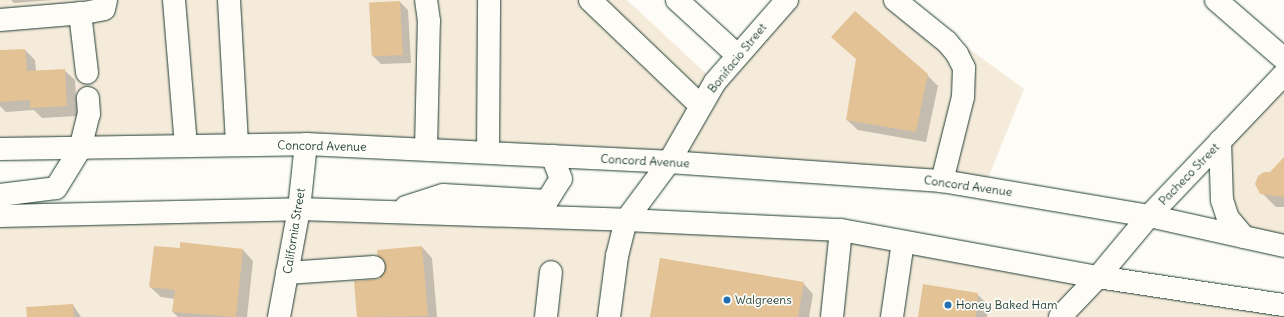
<!DOCTYPE html>
<html>
<head>
<meta charset="utf-8">
<style>
  body { margin:0 }
  #map { position:relative; width:1284px; height:317px; overflow:hidden; background:#fdfcf7; font-family:Delius,sans-serif }
  div>[style] { position:absolute }
  .built>* { inset:0; background:#f5ebda }
  .shadow>* { inset:0; background:#0003 }
  .building>* { inset:0; background:#e3c295; transform-origin:0 0 }
  .roads { filter:drop-shadow(0 0 1px #1f3d34) drop-shadow(0 0 1px #1f3d34) }
  .minor>* { height:22px; margin:-11px; padding:0 11px; transform-origin:11px; border-radius:11px; background:#fdfcf7 }
  .major>* { height:22px; margin:-11px; padding:0 11px; transform-origin:11px; border-radius:11px; background:#fdfcf7 }
  .dots>* { width:11px; height:11px; translate:-50% -50%; box-sizing:border-box; border:2px solid #fdfcf7; border-radius:50% }
  span { translate:-50% -50%; white-space:nowrap; text-align:center; line-height:1.15; -webkit-text-stroke:3.5px #fdfcf7; paint-order:stroke }
  .street-label { font-size:12px; color:#1f3d34 }
  .poi-label { font-size:12px; color:#1f3d34 }
  .left { translate:0 -50%; text-align:left }
</style>
</head>
<body>
<div id="map">
  <div class="built">
    <i style="clip-path:polygon(0 0,627px 0,715px 82px,787px 0,902px 0,1024px 89px,984px 188px,669px 162px,0 149px)"></i>
    <i style="clip-path:polygon(1284px 74px,1284px 246px,1228px 218px,1220px 141px)"></i>
    <i style="clip-path:polygon(299px 209px,841px 230px,1284px 305px,1284px 317px,0 317px,0 216px)"></i>
  </div>
  <div class="shadow">
    <i style="clip-path:polygon(11px 0,53px 0,14px 3px)"></i>
    <i style="clip-path:polygon(400px 2px,408px 10px,411px 63px,381px 64px,373px 56px)"></i>
    <i style="clip-path:polygon(25px 50px,35px 60px,36px 71px,64px 70px,75px 80px,77px 116px,42px 118px,34px 110px,6px 112px,0 106px,0 51px)"></i>
    <i style="clip-path:polygon(927px 75px,938px 86px,926px 142px,858px 130px,847px 120px)"></i>
    <i style="clip-path:polygon(1284px 159px,1284px 207px,1276px 207px,1257px 188px,1259px 177px,1271px 173px)"></i>
    <i style="clip-path:polygon(422px 247px,432px 258px,437px 317px,358px 317px,355px 282px,381px 280px)"></i>
    <i style="clip-path:polygon(181px 250px,243px 250px,253px 261px,247px 317px,178px 317px,173px 312px,175px 299px,161px 297px,150px 287px)"></i>
    <i style="clip-path:polygon(803px 283px,813px 294px,809px 317px,651px 317px)"></i>
    <i style="clip-path:polygon(977px 294px,988px 305px,987px 317px,919px 317px)"></i>
    <i style="clip-path:polygon(73px 305px,81px 317px,28px 317px)"></i>
  </div>
  <div class="building">
    <i style="left:400px;top:1px;width:54px;height:31px;rotate:87deg"></i>
    <i style="clip-path:polygon(855px 11px,928px 74px,916px 132px,846px 120px,856px 59px,831px 37px)"></i>
    <i style="clip-path:polygon(25px 49px,27px 71px,65px 69px,67px 106px,30px 108px,30px 100px,0 102px,0 50px)"></i>
    <i style="clip-path:polygon(1284px 157px,1284px 197px,1260px 194px,1255px 184px,1258px 176px,1264px 172px,1270px 172px)"></i>
    <i style="clip-path:polygon(180px 242px,243px 249px,236px 317px,172px 312px,175px 290px,149px 287px,154px 246px,180px 248px)"></i>
    <i style="clip-path:polygon(422px 246px,428px 316px,357px 317px,354px 281px,380px 279px,377px 250px)"></i>
    <i style="clip-path:polygon(660px 258px,804px 282px,798px 317px,650px 317px)"></i>
    <i style="clip-path:polygon(923px 284px,978px 293px,976px 317px,918px 317px)"></i>
    <i style="clip-path:polygon(73px 304px,74px 317px,27px 317px,26px 307px)"></i>
  </div>
  <div class="roads">
    <div class="minor">
      <i style="left:174px;top:0;width:146px;rotate:85.3deg"></i>
      <i style="left:229px;top:0;width:145px;rotate:86.8deg"></i>
      <i style="left:590px;top:0;width:152px;rotate:43.7deg"></i>
      <i style="left:677px;top:0;width:81px;rotate:42.5deg"></i>
      <i style="left:895px;top:0;width:67px;rotate:38.9deg"></i>
      <i style="left:947px;top:42px;width:16px;rotate:50deg"></i>
      <i style="left:957px;top:54px;width:16px;rotate:63deg"></i>
      <i style="left:964px;top:68px;width:29px;rotate:92deg"></i>
      <i style="left:963px;top:97px;width:87px;rotate:104deg"></i>
      <i style="left:1216px;top:0;width:90px;rotate:40.9deg"></i>
      <i style="left:80px;top:13px;width:60px;rotate:83.3deg"></i>
      <i style="left:0;top:20px;width:84px;rotate:-4.8deg"></i>
      <i style="left:84px;top:13px;width:20px;rotate:-11deg"></i>
      <i style="left:104px;top:9px;width:9px;rotate:-77deg"></i>
      <i style="left:80px;top:149px;width:36px;rotate:-76deg"></i>
      <i style="left:89px;top:114px;width:16px;rotate:-94deg"></i>
      <i style="left:426px;top:149px;width:128px;rotate:-88.7deg"></i>
      <i style="left:429px;top:21px;width:21px;rotate:-98deg"></i>
      <i style="left:488px;top:152px;width:152px;rotate:-89.6deg"></i>
      <i style="left:287px;top:273px;width:87px;rotate:-3.9deg"></i>
      <i style="left:279px;top:317px;width:110px;rotate:-79.5deg"></i>
      <i style="left:299px;top:209px;width:65px;rotate:-83.9deg"></i>
      <i style="left:546px;top:317px;width:45px;rotate:-83.7deg"></i>
      <i style="left:609px;top:317px;width:62px;rotate:-82.5deg"></i>
      <i style="left:617px;top:256px;width:37px;rotate:-76deg"></i>
      <i style="left:626px;top:220px;width:72px;rotate:-53.4deg"></i>
      <i style="left:669px;top:162px;width:92px;rotate:-60.1deg"></i>
      <i style="left:715px;top:82px;width:109px;rotate:-48.7deg"></i>
      <i style="left:832px;top:317px;width:87px;rotate:-84.1deg"></i>
      <i style="left:892px;top:317px;width:76px;rotate:-81.7deg"></i>
      <i style="left:1060px;top:317px;width:55px;rotate:-46.5deg"></i>
      <i style="left:1098px;top:277px;width:80px;rotate:-50.1deg"></i>
      <i style="left:1149px;top:216px;width:196px;rotate:-46.4deg"></i>
    </div>
    <div class="major">
      <i style="left:1220px;top:141px;width:59px;rotate:88.1deg"></i>
      <i style="left:1222px;top:200px;width:19px;rotate:72deg"></i>
      <i style="left:1228px;top:218px;width:25px;rotate:50deg"></i>
      <i style="left:0;top:149px;width:306px;rotate:-0.9deg"></i>
      <i style="left:306px;top:144px;width:363px;rotate:2.8deg"></i>
      <i style="left:669px;top:162px;width:274px;rotate:4deg"></i>
      <i style="left:942px;top:181px;width:210px;rotate:9.6deg"></i>
      <i style="left:1149px;top:216px;width:138px;rotate:12.5deg"></i>
      <i style="left:0;top:195px;width:56px;rotate:-7.1deg"></i>
      <i style="left:56px;top:188px;width:46px;rotate:-58.4deg"></i>
      <i style="left:406px;top:207px;width:39px;rotate:-18deg"></i>
      <i style="left:443px;top:195px;width:104px;rotate:3.3deg"></i>
      <i style="left:547px;top:201px;width:26px;rotate:-58deg"></i>
      <i style="left:561px;top:179px;width:25px;rotate:-111deg"></i>
      <i style="left:0;top:216px;width:299px;rotate:-1.3deg"></i>
      <i style="left:299px;top:209px;width:327px;rotate:1.9deg"></i>
      <i style="left:626px;top:220px;width:215px;rotate:2.7deg"></i>
      <i style="left:841px;top:230px;width:261px;rotate:10.4deg"></i>
      <i style="left:1098px;top:277px;width:188px;rotate:8.6deg"></i>
    </div>
  </div>
  <div class="dots">
    <i style="left:727px;top:300px;background:#1f6fb2"></i>
    <i style="left:948px;top:305px;background:#1f6fb2"></i>
  </div>
  <div class="street-label">
    <span style="left:737px;top:58px;rotate:-51deg">Bonifacio Street</span>
    <span style="left:322px;top:146px;rotate:1deg">Concord Avenue</span>
    <span style="left:645px;top:161px;rotate:3deg">Concord Avenue</span>
    <span style="left:1189px;top:174px;rotate:-46deg">Pacheco Street</span>
    <span style="left:968px;top:186px;rotate:8deg">Concord Avenue</span>
    <span style="left:294px;top:231px;rotate:-81deg">California Street</span>
  </div>
  <div class="poi-label">
    <span class="left" style="left:735px;top:300px">Walgreens</span>
    <span class="left" style="left:956px;top:305px">Honey Baked Ham</span>
  </div>
</div>
</body>
</html>
